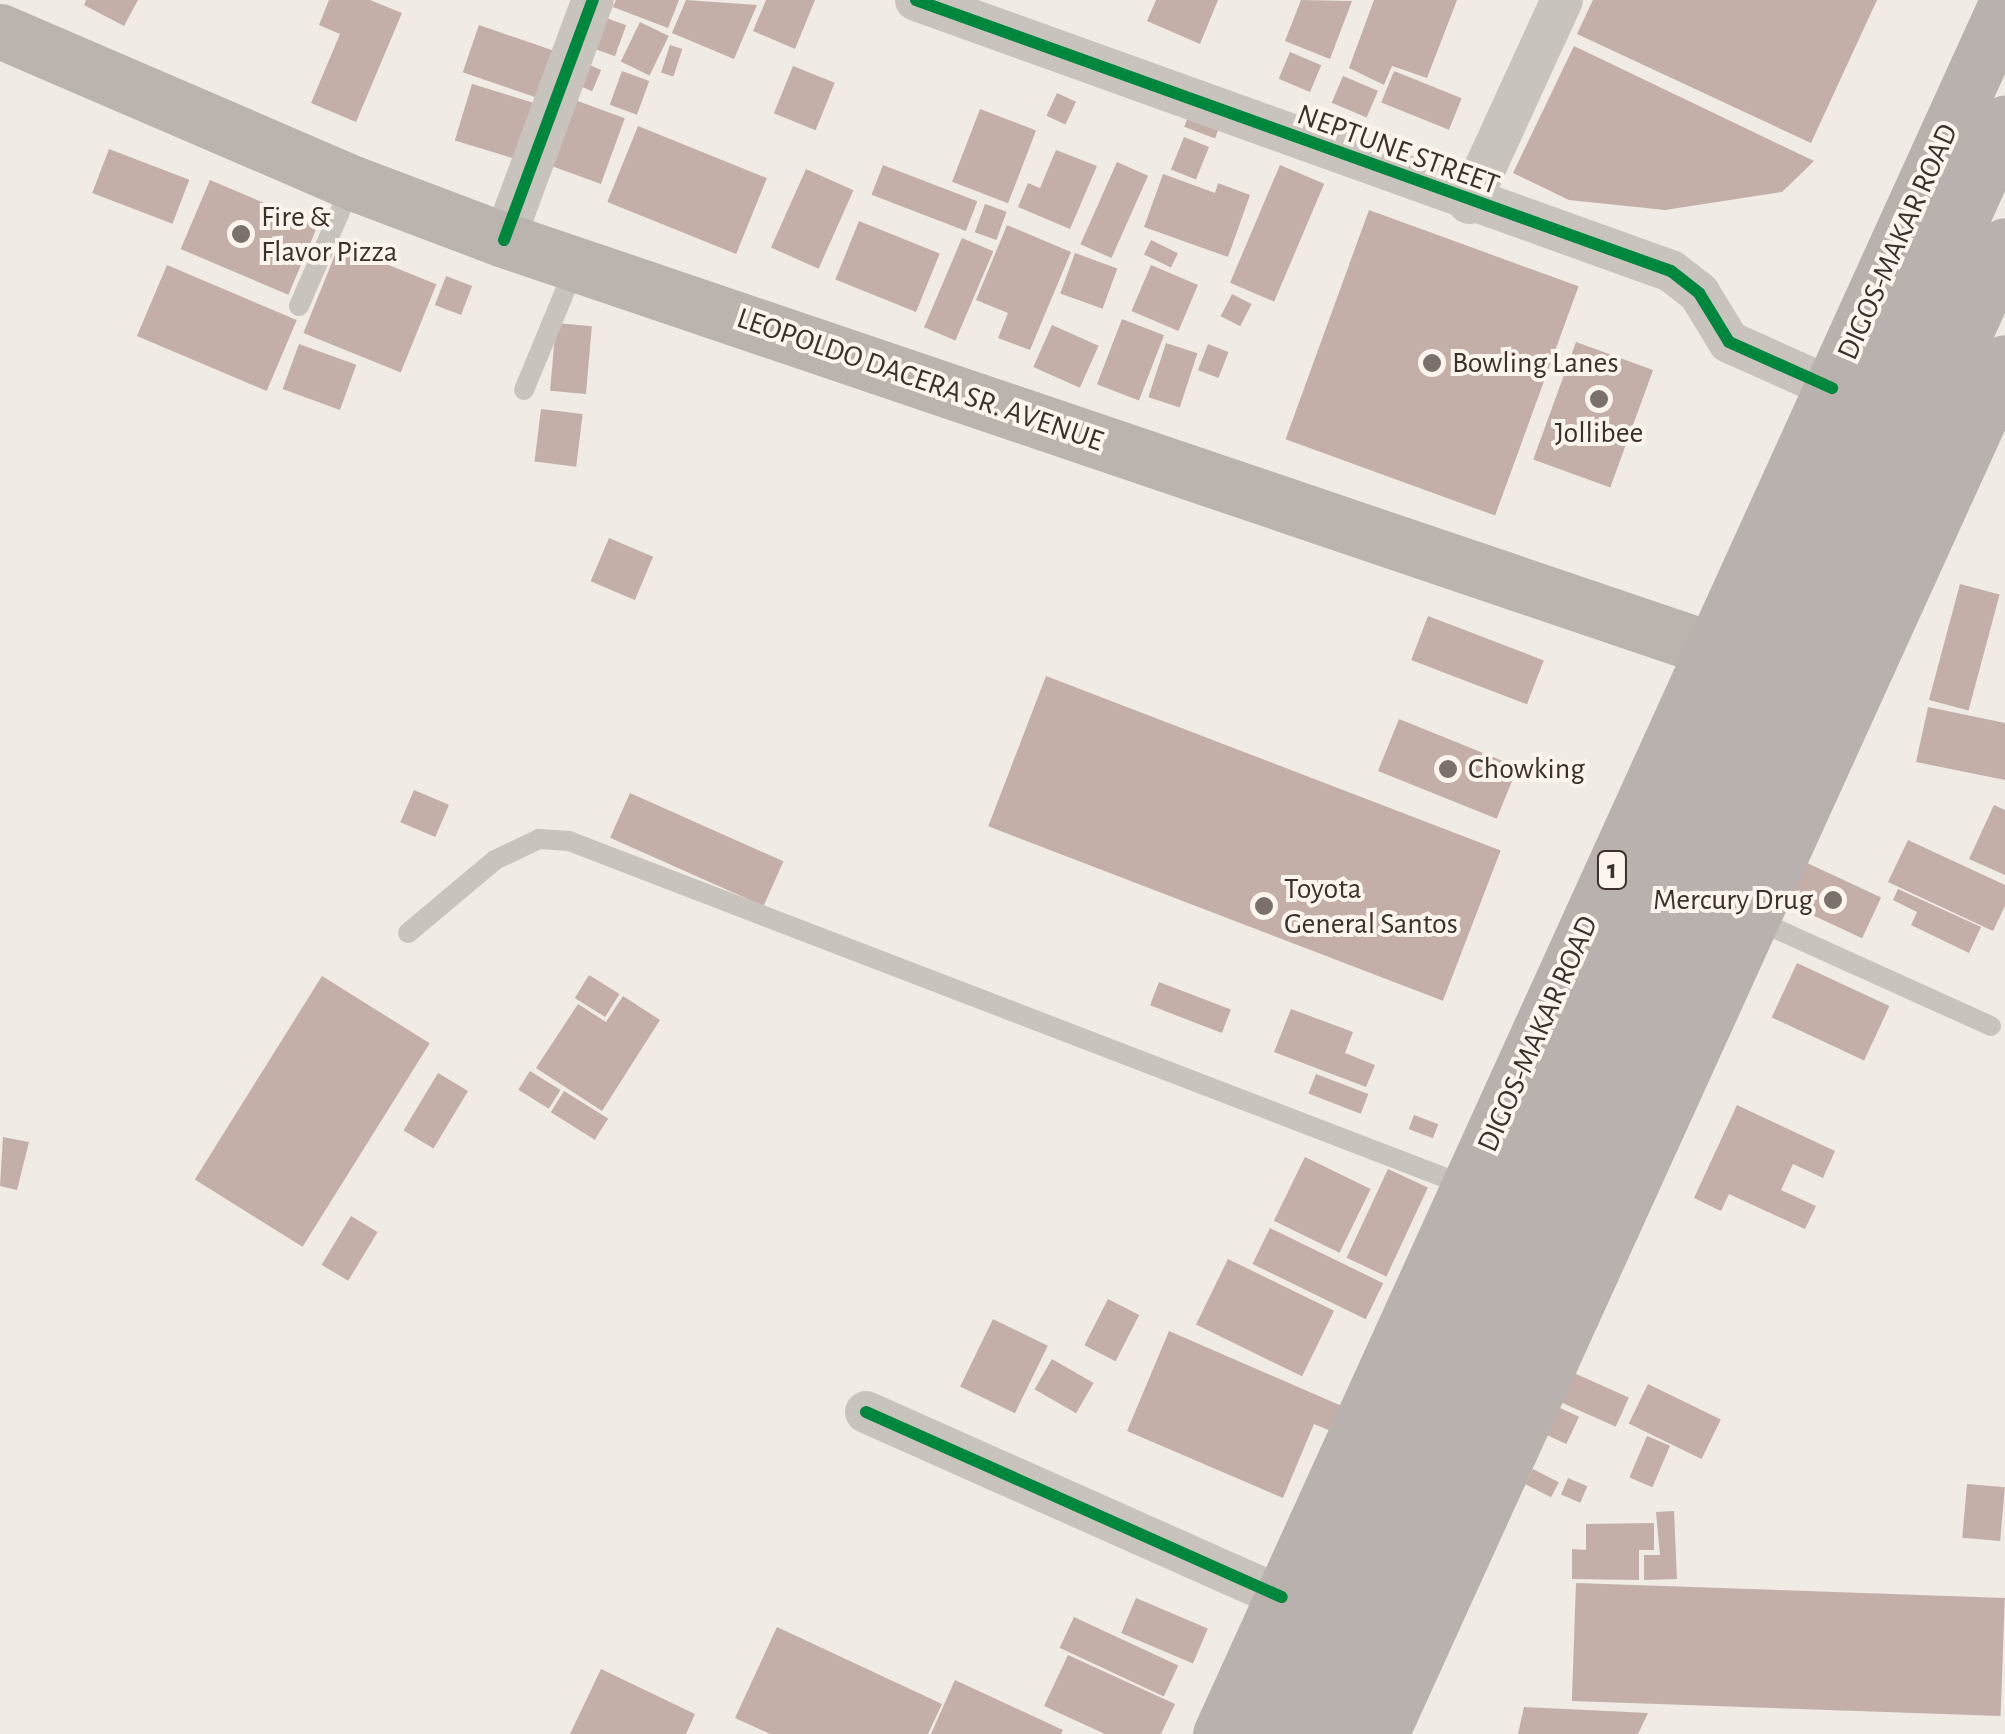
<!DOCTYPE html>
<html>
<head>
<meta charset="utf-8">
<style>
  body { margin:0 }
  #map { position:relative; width:2005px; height:1734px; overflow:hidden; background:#f0ebe5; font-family:"Alegreya Sans",sans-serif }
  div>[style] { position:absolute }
  .building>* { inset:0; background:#c3afa7; transform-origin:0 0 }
  .lane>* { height:20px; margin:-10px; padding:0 10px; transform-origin:10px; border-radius:10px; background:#c9c3be }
  .street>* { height:42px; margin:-21px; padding:0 21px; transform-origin:21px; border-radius:21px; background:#c9c3be }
  .secondary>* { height:55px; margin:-27.5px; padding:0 27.5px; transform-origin:27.5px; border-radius:27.5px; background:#bab3ae }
  .primary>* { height:55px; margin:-27.5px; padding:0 27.5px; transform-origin:27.5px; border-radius:27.5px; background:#b8b1ad }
  .cycleway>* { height:12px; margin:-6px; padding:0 6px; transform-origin:6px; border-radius:6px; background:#00873e }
  .dots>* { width:28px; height:28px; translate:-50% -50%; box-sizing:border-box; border:5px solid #fbf5ee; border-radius:50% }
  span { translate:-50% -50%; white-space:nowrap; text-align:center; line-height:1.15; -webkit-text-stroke:8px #fbf5ee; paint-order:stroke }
  .shield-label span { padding:2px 8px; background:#fbf5ee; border:2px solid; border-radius:8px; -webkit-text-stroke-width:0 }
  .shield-label { font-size:28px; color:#3b302b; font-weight:700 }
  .street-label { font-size:30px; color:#3b302b }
  .poi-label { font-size:30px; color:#3b302b }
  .left { translate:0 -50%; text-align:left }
  .right { translate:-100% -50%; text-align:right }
</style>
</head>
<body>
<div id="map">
  <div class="building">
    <i style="clip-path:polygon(86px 0,138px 0,124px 26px,84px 5px)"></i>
    <i style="clip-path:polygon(329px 0,370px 0,402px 13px,356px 122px,311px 103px,340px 34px,319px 25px)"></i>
    <i style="clip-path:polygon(616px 0,679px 0,668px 28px,613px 7px)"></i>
    <i style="clip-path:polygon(686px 0,757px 5px,734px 59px,672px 33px)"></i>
    <i style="clip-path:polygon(766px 0,815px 0,795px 49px,753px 31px)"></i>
    <i style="clip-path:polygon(1156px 0,1218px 0,1200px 44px,1147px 21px)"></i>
    <i style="clip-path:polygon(1301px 0,1352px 1px,1330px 59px,1285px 41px)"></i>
    <i style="clip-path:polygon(1374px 0,1457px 0,1427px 78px,1392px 66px,1384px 85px,1349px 68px)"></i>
    <i style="clip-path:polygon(1593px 0,1877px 0,1811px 143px,1577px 34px)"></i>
    <i style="left:598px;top:15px;width:30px;height:33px;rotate:20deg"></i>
    <i style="left:640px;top:22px;width:32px;height:44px;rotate:26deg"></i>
    <i style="left:479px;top:25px;width:80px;height:50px;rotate:19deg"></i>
    <i style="left:670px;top:45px;width:13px;height:29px;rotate:18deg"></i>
    <i style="clip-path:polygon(1574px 46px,1814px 161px,1782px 192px,1665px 210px,1569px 200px,1513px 173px)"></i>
    <i style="left:1290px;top:52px;width:34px;height:29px;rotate:23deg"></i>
    <i style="left:580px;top:61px;width:23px;height:23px;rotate:23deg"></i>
    <i style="left:793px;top:66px;width:45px;height:51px;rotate:22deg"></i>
    <i style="left:622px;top:71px;width:29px;height:36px;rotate:20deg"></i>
    <i style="left:1394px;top:71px;width:73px;height:34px;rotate:22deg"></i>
    <i style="left:1343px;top:76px;width:38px;height:29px;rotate:23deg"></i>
    <i style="left:472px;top:84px;width:69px;height:59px;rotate:17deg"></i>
    <i style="left:1057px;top:93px;width:21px;height:25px;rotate:25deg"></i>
    <i style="left:575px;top:100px;width:53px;height:70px;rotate:20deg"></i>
    <i style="left:980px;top:109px;width:60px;height:78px;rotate:21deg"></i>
    <i style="left:1191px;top:109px;width:33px;height:19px;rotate:21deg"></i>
    <i style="left:638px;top:126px;width:139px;height:82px;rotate:22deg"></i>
    <i style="left:1184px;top:137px;width:27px;height:35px;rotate:22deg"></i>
    <i style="left:109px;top:149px;width:86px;height:47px;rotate:21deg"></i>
    <i style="clip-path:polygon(1056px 150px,1097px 166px,1070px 229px,1018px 207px,1028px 183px,1040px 188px)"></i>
    <i style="left:1117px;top:162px;width:34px;height:90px;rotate:24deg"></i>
    <i style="left:883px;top:165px;width:101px;height:32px;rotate:21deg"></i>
    <i style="left:1280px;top:165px;width:48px;height:128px;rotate:23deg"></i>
    <i style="left:806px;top:169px;width:52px;height:86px;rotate:24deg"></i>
    <i style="clip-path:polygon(1163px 174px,1215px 193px,1218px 183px,1250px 195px,1228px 257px,1144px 227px)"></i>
    <i style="left:210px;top:180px;width:117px;height:75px;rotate:23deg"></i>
    <i style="left:985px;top:204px;width:23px;height:30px;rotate:20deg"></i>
    <i style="left:1369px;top:210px;width:223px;height:244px;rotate:20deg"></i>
    <i style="left:859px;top:221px;width:87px;height:63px;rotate:22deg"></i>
    <i style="clip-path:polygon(1007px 225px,1071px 252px,1030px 350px,998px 338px,1008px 313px,976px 300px)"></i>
    <i style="left:962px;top:238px;width:34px;height:97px;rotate:23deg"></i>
    <i style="left:1151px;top:240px;width:30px;height:16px;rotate:26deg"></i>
    <i style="left:339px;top:245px;width:105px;height:95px;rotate:22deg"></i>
    <i style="left:1075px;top:253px;width:45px;height:43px;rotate:20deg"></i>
    <i style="left:167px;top:265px;width:141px;height:77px;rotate:23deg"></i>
    <i style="left:1151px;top:265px;width:51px;height:50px;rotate:23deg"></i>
    <i style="left:446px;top:276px;width:28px;height:31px;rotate:21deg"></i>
    <i style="left:1232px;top:294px;width:22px;height:25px;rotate:27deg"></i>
    <i style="left:1122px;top:319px;width:45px;height:70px;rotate:21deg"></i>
    <i style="left:556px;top:323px;width:36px;height:68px;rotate:5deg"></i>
    <i style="left:1052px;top:325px;width:51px;height:46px;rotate:24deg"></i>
    <i style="left:1576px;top:342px;width:82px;height:125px;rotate:20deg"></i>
    <i style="left:1166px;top:343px;width:33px;height:57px;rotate:18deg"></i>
    <i style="left:299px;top:344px;width:61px;height:48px;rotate:20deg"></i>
    <i style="left:1208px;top:344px;width:22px;height:28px;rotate:21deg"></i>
    <i style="left:541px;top:409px;width:42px;height:53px;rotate:7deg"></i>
    <i style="left:609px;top:538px;width:48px;height:47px;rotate:23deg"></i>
    <i style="left:1960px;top:584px;width:41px;height:120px;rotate:15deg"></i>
    <i style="left:1428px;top:616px;width:124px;height:47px;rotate:21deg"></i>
    <i style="left:1046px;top:676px;width:487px;height:161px;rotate:21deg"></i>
    <i style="clip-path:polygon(1928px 707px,2005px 723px,2005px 780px,1916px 762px)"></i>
    <i style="left:1399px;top:719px;width:128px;height:56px;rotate:22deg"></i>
    <i style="left:414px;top:790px;width:38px;height:35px;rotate:23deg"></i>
    <i style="left:630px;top:793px;width:168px;height:49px;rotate:24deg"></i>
    <i style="clip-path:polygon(1994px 805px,2005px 810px,2005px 875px,1969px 859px)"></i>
    <i style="clip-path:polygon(1908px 840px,2005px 885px,2005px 906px,1993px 931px,1888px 882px)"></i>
    <i style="left:1805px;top:862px;width:84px;height:45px;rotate:25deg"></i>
    <i style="clip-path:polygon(1898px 889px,1981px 927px,1969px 953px,1911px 925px,1917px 912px,1893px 900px)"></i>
    <i style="left:1797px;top:963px;width:102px;height:60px;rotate:25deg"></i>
    <i style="left:589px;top:975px;width:36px;height:27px;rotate:32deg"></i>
    <i style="left:322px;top:976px;width:127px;height:240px;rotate:32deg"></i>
    <i style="left:1159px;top:982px;width:77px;height:25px;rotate:21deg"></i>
    <i style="clip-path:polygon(623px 996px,660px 1020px,602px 1111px,536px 1068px,578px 1004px,606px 1022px)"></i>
    <i style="clip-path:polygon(1291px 1009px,1353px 1032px,1345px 1053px,1375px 1065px,1366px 1087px,1274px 1052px)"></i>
    <i style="left:530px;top:1071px;width:36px;height:22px;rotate:32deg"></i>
    <i style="left:438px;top:1073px;width:35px;height:67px;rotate:31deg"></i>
    <i style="left:1316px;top:1074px;width:56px;height:21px;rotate:21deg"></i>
    <i style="left:564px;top:1091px;width:52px;height:25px;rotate:32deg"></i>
    <i style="clip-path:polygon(1737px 1105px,1835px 1151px,1823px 1178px,1793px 1164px,1781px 1190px,1816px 1206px,1805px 1229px,1729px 1194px,1721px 1211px,1694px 1198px)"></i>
    <i style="left:1414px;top:1115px;width:26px;height:15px;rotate:21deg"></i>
    <i style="clip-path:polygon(3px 1137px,29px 1142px,17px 1190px,0 1186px)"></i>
    <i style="left:1305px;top:1157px;width:73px;height:71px;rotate:26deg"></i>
    <i style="left:1388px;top:1169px;width:44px;height:98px;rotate:25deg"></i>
    <i style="left:351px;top:1216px;width:31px;height:57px;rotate:31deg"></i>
    <i style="left:1270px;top:1228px;width:126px;height:40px;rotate:26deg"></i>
    <i style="left:1228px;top:1259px;width:118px;height:73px;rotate:26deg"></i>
    <i style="left:1108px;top:1299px;width:35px;height:52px;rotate:27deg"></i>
    <i style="left:993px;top:1319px;width:61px;height:75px;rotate:26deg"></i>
    <i style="clip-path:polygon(1169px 1331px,1344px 1407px,1333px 1432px,1314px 1424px,1283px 1498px,1127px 1431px)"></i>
    <i style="left:1052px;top:1359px;width:48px;height:35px;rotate:30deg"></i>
    <i style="left:1574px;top:1373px;width:60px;height:32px;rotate:24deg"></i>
    <i style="left:1648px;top:1384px;width:81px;height:44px;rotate:26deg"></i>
    <i style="left:1560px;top:1408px;width:21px;height:30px;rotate:25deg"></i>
    <i style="left:1647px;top:1436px;width:25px;height:45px;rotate:23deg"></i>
    <i style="left:1533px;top:1469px;width:29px;height:17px;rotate:27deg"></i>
    <i style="left:1568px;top:1478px;width:21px;height:18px;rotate:23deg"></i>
    <i style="left:1967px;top:1484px;width:38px;height:54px;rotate:5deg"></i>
    <i style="clip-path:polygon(1674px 1511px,1677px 1579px,1644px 1580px,1644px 1555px,1660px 1555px,1656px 1512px)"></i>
    <i style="clip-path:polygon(1654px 1523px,1654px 1550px,1639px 1550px,1639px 1580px,1572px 1579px,1572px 1549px,1586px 1550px,1586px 1524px)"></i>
    <i style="left:1576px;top:1583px;width:429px;height:118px;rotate:2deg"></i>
    <i style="left:1136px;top:1598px;width:78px;height:38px;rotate:23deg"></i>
    <i style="left:1074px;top:1617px;width:115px;height:34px;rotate:25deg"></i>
    <i style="clip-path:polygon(777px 1627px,942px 1704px,928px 1734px,770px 1734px,735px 1718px)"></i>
    <i style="clip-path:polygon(1068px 1655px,1175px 1704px,1161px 1734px,1105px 1734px,1044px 1706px)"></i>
    <i style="clip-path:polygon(601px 1669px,695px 1714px,686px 1734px,570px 1734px)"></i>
    <i style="clip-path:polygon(955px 1680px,1063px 1730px,1061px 1734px,931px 1734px)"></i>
    <i style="clip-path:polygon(1524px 1707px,1648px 1713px,1638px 1734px,1518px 1734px)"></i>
  </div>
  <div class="lane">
    <i style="left:299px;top:306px;width:133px;rotate:-66.5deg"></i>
    <i style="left:524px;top:390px;width:133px;rotate:-67.5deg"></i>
    <i style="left:1754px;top:919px;width:260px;rotate:24.3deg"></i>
    <i style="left:408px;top:933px;width:114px;rotate:-40deg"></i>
    <i style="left:495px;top:860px;width:49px;rotate:-25.5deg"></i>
    <i style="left:539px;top:839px;width:30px;rotate:4deg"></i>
    <i style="left:569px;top:841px;width:962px;rotate:21.02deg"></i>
  </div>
  <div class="street">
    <i style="left:916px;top:0;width:802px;rotate:19.75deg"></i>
    <i style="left:1671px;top:271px;width:36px;rotate:38deg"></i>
    <i style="left:1699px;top:293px;width:57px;rotate:58.5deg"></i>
    <i style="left:1729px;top:342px;width:113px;rotate:24.1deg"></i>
    <i style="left:1469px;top:203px;width:223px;rotate:-65.4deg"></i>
    <i style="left:504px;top:240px;width:256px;rotate:-69.7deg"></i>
    <i style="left:866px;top:1412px;width:455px;rotate:24deg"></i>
  </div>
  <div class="secondary">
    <i style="left:0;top:31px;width:384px;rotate:23.3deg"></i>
    <i style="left:353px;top:183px;width:161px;rotate:20.7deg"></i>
    <i style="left:504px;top:240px;width:1321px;rotate:18.72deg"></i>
  </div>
  <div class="primary">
    <i style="left:1220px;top:1734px;width:1898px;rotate:-65.57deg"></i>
    <i style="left:1273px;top:1734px;width:1770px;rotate:-65.56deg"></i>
    <i style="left:1329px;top:1734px;width:1635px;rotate:-65.58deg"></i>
    <i style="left:1381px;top:1734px;width:1507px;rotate:-65.54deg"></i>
  </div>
  <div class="cycleway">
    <i style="left:916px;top:0;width:802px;rotate:19.75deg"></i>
    <i style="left:1671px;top:271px;width:36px;rotate:38deg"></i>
    <i style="left:1699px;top:293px;width:57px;rotate:58.5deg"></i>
    <i style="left:1729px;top:342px;width:113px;rotate:24.1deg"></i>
    <i style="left:504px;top:240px;width:256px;rotate:-69.7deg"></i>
    <i style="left:866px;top:1412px;width:455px;rotate:24deg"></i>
  </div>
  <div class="dots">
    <i style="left:241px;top:234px;background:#7a716c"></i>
    <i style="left:1432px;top:363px;background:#7a716c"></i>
    <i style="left:1599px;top:399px;background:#7a716c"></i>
    <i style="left:1448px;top:769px;background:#7a716c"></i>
    <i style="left:1833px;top:900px;background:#7a716c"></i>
    <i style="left:1264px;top:906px;background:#7a716c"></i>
  </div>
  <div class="shield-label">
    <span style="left:1612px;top:870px">1</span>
  </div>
  <div class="street-label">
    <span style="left:1398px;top:150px;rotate:20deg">NEPTUNE STREET</span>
    <span style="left:1898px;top:242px;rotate:-66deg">DIGOS-MAKAR ROAD</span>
    <span style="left:920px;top:380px;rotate:19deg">LEOPOLDO DACERA SR. AVENUE</span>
    <span style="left:1538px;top:1034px;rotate:-66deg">DIGOS-MAKAR ROAD</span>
  </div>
  <div class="poi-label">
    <span class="left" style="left:261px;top:234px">Fire &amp;<br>Flavor Pizza</span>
    <span class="left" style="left:1452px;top:363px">Bowling Lanes</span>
    <span style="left:1599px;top:433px">Jollibee</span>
    <span class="left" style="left:1468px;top:769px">Chowking</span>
    <span class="left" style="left:1284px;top:906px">Toyota<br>General Santos</span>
    <span class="right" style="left:1813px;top:900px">Mercury Drug</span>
  </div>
</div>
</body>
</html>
